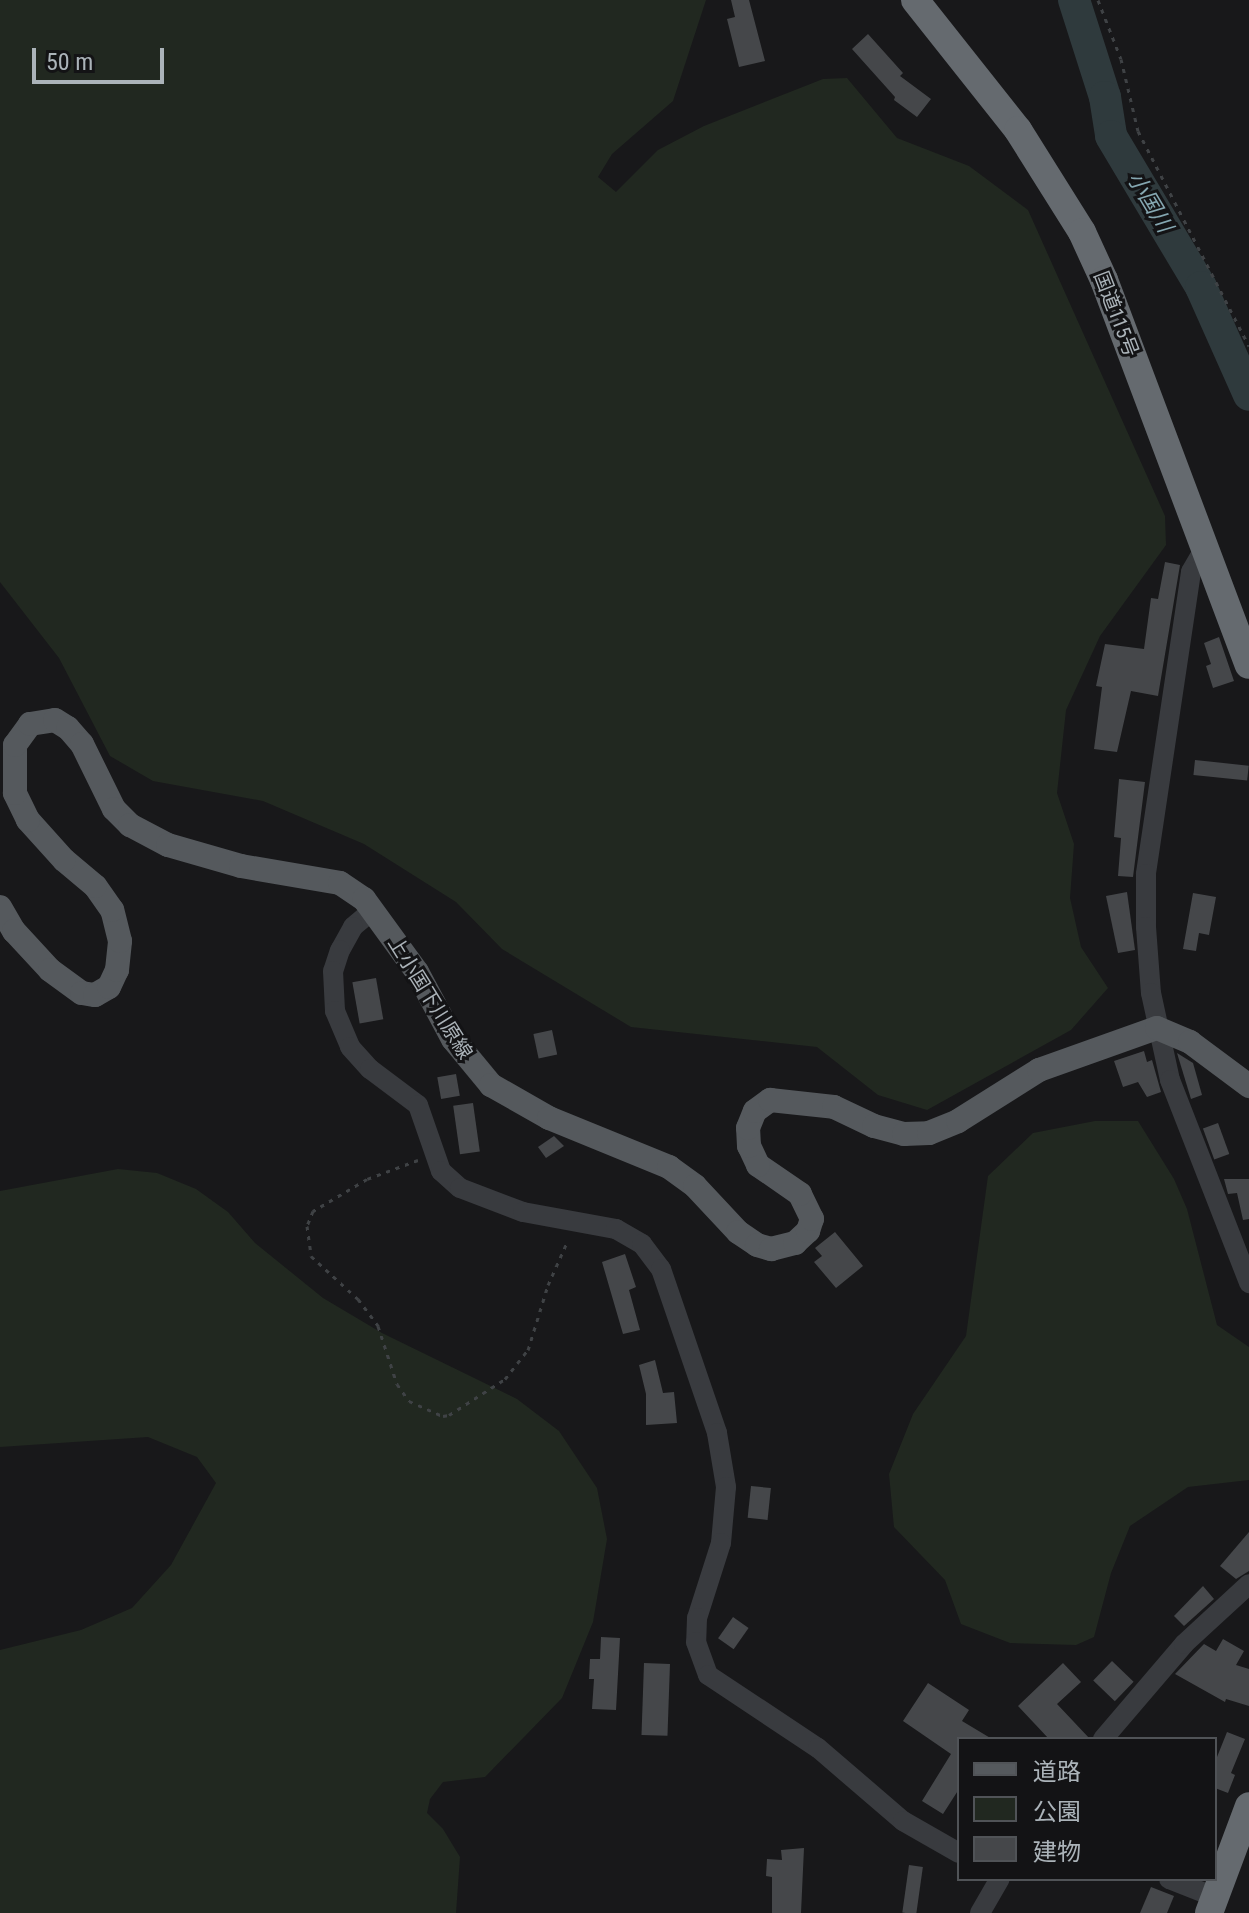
<!DOCTYPE html>
<html>
<head>
<meta charset="utf-8">
<style>
  body { margin:0 }
  #map { position:relative; width:1249px; height:1913px; overflow:hidden; background:#18181a; font-family:"Roboto Condensed","Noto Sans JP",sans-serif }
  div>[style] { position:absolute }
  .green>* { inset:0; background:#212820 }
  .river>* { height:32px; margin:-16px; padding:0 16px; transform-origin:16px; border-radius:16px; background:#2f3a3d }
  .building>* { inset:0; background:#45474a; transform-origin:0 0 }
  .path>* { height:3px; margin-top:-1.5px; transform-origin:0; background:repeating-linear-gradient(90deg,#3f4245 0 4px,transparent 0 10px) }
  .minor>* { height:20px; margin:-10px; padding:0 10px; transform-origin:10px; border-radius:10px; background:#393b3f }
  .major>* { height:24px; margin:-12px; padding:0 12px; transform-origin:12px; border-radius:12px; background:#55595d }
  .highway>* { height:28px; margin:-14px; padding:0 14px; transform-origin:14px; border-radius:14px; background:#656a6f }
  span { translate:-50% -50%; white-space:nowrap; text-align:center; line-height:1.15; -webkit-text-stroke:6px #131315; paint-order:stroke }
  .street-label { font-size:20px; color:#abb3b9 }
  .water-label { font-size:22px; color:#85a7b1; font-style:italic }
  .legend { position:absolute; left:957px; top:1737px; width:260px; height:144px; box-sizing:border-box; background:#131315; border:2px solid #505357; margin:0; padding:10px 14px; list-style:none; font-size:24px; color:#abb3b9 }
  .legend li { display:flex; align-items:center; gap:16px; height:40px }
  .legend b { width:40px; border:2px solid #505357 }
  .scale { position:absolute; left:32px; top:48px; width:132px; height:36px; box-sizing:border-box; border:4px solid #abb3b9; border-top:0; padding-left:10px; font-size:24px; line-height:28px; white-space:nowrap; color:#abb3b9; -webkit-text-stroke:6px #131315; paint-order:stroke }
</style>
</head>
<body>
<div id="map">
  <div class="green">
    <i style="clip-path:polygon(0 0,706px 0,673px 101px,612px 154px,598px 177px,616px 192px,658px 150px,704px 126px,823px 79px,847px 78px,897px 138px,969px 166px,1028px 210px,1165px 516px,1166px 545px,1100px 636px,1066px 710px,1057px 793px,1074px 844px,1070px 898px,1081px 947px,1108px 988px,1071px 1030px,927px 1110px,878px 1095px,817px 1047px,631px 1027px,502px 949px,456px 902px,364px 844px,263px 801px,153px 781px,110px 756px,59px 658px,0 582px)"></i>
    <i style="clip-path:polygon(1095px 1121px,1138px 1121px,1174px 1179px,1187px 1209px,1217px 1325px,1249px 1347px,1249px 1480px,1188px 1487px,1130px 1526px,1111px 1573px,1094px 1637px,1076px 1645px,1010px 1643px,961px 1624px,945px 1580px,894px 1527px,889px 1474px,913px 1414px,966px 1336px,988px 1176px,1033px 1133px)"></i>
    <i style="clip-path:polygon(118px 1169px,157px 1173px,196px 1189px,228px 1212px,255px 1243px,323px 1298px,382px 1333px,517px 1399px,559px 1431px,597px 1488px,607px 1539px,593px 1622px,562px 1698px,485px 1777px,443px 1782px,430px 1799px,427px 1813px,443px 1829px,460px 1857px,456px 1913px,0 1913px,0 1650px,81px 1630px,132px 1608px,171px 1565px,216px 1483px,197px 1457px,148px 1437px,0 1447px,0 1191px)"></i>
  </div>
  <div class="river">
    <i style="left:1074px;top:0;width:102px;rotate:72.3deg"></i>
    <i style="left:1105px;top:97px;width:39px;rotate:81deg"></i>
    <i style="left:1111px;top:136px;width:176px;rotate:59.2deg"></i>
    <i style="left:1201px;top:287px;width:118px;rotate:66deg"></i>
  </div>
  <div class="building">
    <i style="clip-path:polygon(731px 0,749px 0,765px 61px,739px 67px,727px 19px,735px 17px)"></i>
    <i style="clip-path:polygon(868px 34px,903px 73px,900px 76px,931px 99px,917px 117px,894px 100px,895px 97px,852px 49px)"></i>
    <i style="clip-path:polygon(1165px 562px,1180px 565px,1158px 696px,1131px 691px,1117px 752px,1094px 749px,1102px 687px,1096px 686px,1105px 644px,1144px 649px,1151px 598px,1158px 599px)"></i>
    <i style="clip-path:polygon(1219px 637px,1234px 681px,1213px 688px,1206px 666px,1211px 664px,1204px 643px)"></i>
    <i style="left:1195px;top:760px;width:54px;height:15px;rotate:6deg"></i>
    <i style="clip-path:polygon(1119px 779px,1145px 782px,1133px 877px,1118px 876px,1121px 838px,1114px 837px)"></i>
    <i style="clip-path:polygon(1127px 892px,1135px 950px,1118px 953px,1106px 896px)"></i>
    <i style="clip-path:polygon(1193px 893px,1216px 897px,1209px 935px,1199px 933px,1196px 951px,1183px 949px)"></i>
    <i style="left:376px;top:978px;width:42px;height:24px;rotate:80deg"></i>
    <i style="left:552px;top:1030px;width:25px;height:19px;rotate:78deg"></i>
    <i style="clip-path:polygon(1144px 1051px,1147px 1062px,1152px 1060px,1161px 1092px,1147px 1097px,1138px 1082px,1123px 1087px,1114px 1061px)"></i>
    <i style="clip-path:polygon(1177px 1053px,1193px 1063px,1202px 1095px,1191px 1099px)"></i>
    <i style="left:456px;top:1074px;width:22px;height:19px;rotate:80deg"></i>
    <i style="left:473px;top:1103px;width:49px;height:20px;rotate:82deg"></i>
    <i style="left:1218px;top:1123px;width:33px;height:16px;rotate:70deg"></i>
    <i style="clip-path:polygon(554px 1136px,564px 1146px,546px 1158px,538px 1147px)"></i>
    <i style="clip-path:polygon(1224px 1179px,1249px 1179px,1249px 1219px,1243px 1220px,1237px 1193px,1228px 1194px)"></i>
    <i style="clip-path:polygon(835px 1232px,863px 1266px,836px 1288px,814px 1262px,822px 1256px,815px 1248px)"></i>
    <i style="clip-path:polygon(625px 1254px,636px 1287px,629px 1290px,640px 1330px,623px 1334px,602px 1262px)"></i>
    <i style="clip-path:polygon(655px 1360px,663px 1393px,674px 1392px,677px 1423px,646px 1425px,646px 1394px,639px 1365px)"></i>
    <i style="left:751px;top:1486px;width:20px;height:32px;rotate:6deg"></i>
    <i style="clip-path:polygon(1249px 1532px,1249px 1571px,1236px 1579px,1220px 1566px)"></i>
    <i style="clip-path:polygon(1203px 1586px,1214px 1599px,1184px 1626px,1174px 1616px)"></i>
    <i style="left:733px;top:1617px;width:19px;height:26px;rotate:35deg"></i>
    <i style="clip-path:polygon(601px 1637px,620px 1638px,616px 1710px,592px 1709px,594px 1679px,589px 1679px,590px 1659px,600px 1659px)"></i>
    <i style="clip-path:polygon(1223px 1639px,1244px 1651px,1236px 1665px,1249px 1669px,1249px 1706px,1226px 1699px,1225px 1702px,1175px 1674px,1204px 1644px,1216px 1651px)"></i>
    <i style="left:1112px;top:1661px;width:30px;height:27px;rotate:44deg"></i>
    <i style="left:644px;top:1663px;width:26px;height:72px;rotate:2deg"></i>
    <i style="clip-path:polygon(1063px 1663px,1081px 1682px,1057px 1704px,1090px 1739px,1049px 1739px,1018px 1706px)"></i>
    <i style="clip-path:polygon(928px 1683px,969px 1710px,962px 1721px,992px 1739px,959px 1739px,959px 1789px,943px 1814px,922px 1801px,951px 1754px,903px 1721px)"></i>
    <i style="clip-path:polygon(1227px 1732px,1245px 1739px,1231px 1773px,1235px 1775px,1228px 1793px,1215px 1788px,1215px 1762px)"></i>
    <i style="clip-path:polygon(804px 1848px,801px 1913px,772px 1913px,772px 1877px,766px 1876px,767px 1859px,782px 1860px,781px 1850px)"></i>
    <i style="left:909px;top:1865px;width:14px;height:48px;rotate:8deg"></i>
    <i style="clip-path:polygon(1151px 1887px,1174px 1896px,1167px 1913px,1140px 1913px)"></i>
  </div>
  <div class="path">
    <i style="left:1098px;top:0;width:63px;rotate:68.7deg"></i>
    <i style="left:1121px;top:59px;width:74px;rotate:76.7deg"></i>
    <i style="left:1138px;top:131px;width:242px;rotate:62.7deg"></i>
    <i style="left:418px;top:1160px;width:54px;rotate:159.6deg"></i>
    <i style="left:367px;top:1179px;width:63px;rotate:149.3deg"></i>
    <i style="left:313px;top:1211px;width:16px;rotate:112deg"></i>
    <i style="left:307px;top:1226px;width:30px;rotate:82deg"></i>
    <i style="left:311px;top:1256px;width:64px;rotate:42.5deg"></i>
    <i style="left:358px;top:1299px;width:34px;rotate:53deg"></i>
    <i style="left:378px;top:1326px;width:61px;rotate:71.9deg"></i>
    <i style="left:397px;top:1384px;width:21px;rotate:55deg"></i>
    <i style="left:409px;top:1401px;width:37px;rotate:24deg"></i>
    <i style="left:443px;top:1416px;width:6px;rotate:-9deg"></i>
    <i style="left:449px;top:1415px;width:67px;rotate:-32.7deg"></i>
    <i style="left:505px;top:1379px;width:37px;rotate:-52deg"></i>
    <i style="left:528px;top:1350px;width:68px;rotate:-72.9deg"></i>
    <i style="left:548px;top:1285px;width:49px;rotate:-66deg"></i>
  </div>
  <div class="minor">
    <i style="left:1207px;top:553px;width:9px;rotate:148deg"></i>
    <i style="left:1199px;top:558px;width:16px;rotate:120deg"></i>
    <i style="left:1191px;top:572px;width:305px;rotate:98.5deg"></i>
    <i style="left:1146px;top:874px;width:53px;rotate:90deg"></i>
    <i style="left:1146px;top:927px;width:66px;rotate:85.7deg"></i>
    <i style="left:1151px;top:993px;width:89px;rotate:77.7deg"></i>
    <i style="left:1170px;top:1080px;width:218px;rotate:68.7deg"></i>
    <i style="left:373px;top:910px;width:26px;rotate:140deg"></i>
    <i style="left:353px;top:927px;width:26px;rotate:119deg"></i>
    <i style="left:340px;top:950px;width:22px;rotate:108deg"></i>
    <i style="left:333px;top:971px;width:40px;rotate:87.1deg"></i>
    <i style="left:335px;top:1011px;width:39px;rotate:67deg"></i>
    <i style="left:350px;top:1047px;width:30px;rotate:48deg"></i>
    <i style="left:370px;top:1069px;width:60px;rotate:36.9deg"></i>
    <i style="left:418px;top:1105px;width:70px;rotate:70.8deg"></i>
    <i style="left:441px;top:1171px;width:25px;rotate:42deg"></i>
    <i style="left:460px;top:1188px;width:67px;rotate:20.9deg"></i>
    <i style="left:523px;top:1212px;width:95px;rotate:10.4deg"></i>
    <i style="left:616px;top:1229px;width:30px;rotate:30deg"></i>
    <i style="left:642px;top:1244px;width:31px;rotate:53deg"></i>
    <i style="left:661px;top:1269px;width:173px;rotate:71.1deg"></i>
    <i style="left:717px;top:1433px;width:55px;rotate:80.5deg"></i>
    <i style="left:726px;top:1487px;width:56px;rotate:95.1deg"></i>
    <i style="left:721px;top:1543px;width:79px;rotate:107.7deg"></i>
    <i style="left:697px;top:1618px;width:24px;rotate:92deg"></i>
    <i style="left:696px;top:1642px;width:35px;rotate:70deg"></i>
    <i style="left:708px;top:1675px;width:132px;rotate:33.6deg"></i>
    <i style="left:818px;top:1748px;width:112px;rotate:40.7deg"></i>
    <i style="left:903px;top:1821px;width:64px;rotate:29.7deg"></i>
    <i style="left:1103px;top:1739px;width:125px;rotate:-49.5deg"></i>
    <i style="left:1184px;top:1644px;width:88px;rotate:-42.7deg"></i>
    <i style="left:1169px;top:1879px;width:49px;rotate:21.4deg"></i>
    <i style="left:980px;top:1913px;width:39px;rotate:-60deg"></i>
  </div>
  <div class="major">
    <i style="left:0;top:907px;width:28px;rotate:60deg"></i>
    <i style="left:14px;top:931px;width:53px;rotate:47.3deg"></i>
    <i style="left:50px;top:970px;width:39px;rotate:36deg"></i>
    <i style="left:82px;top:993px;width:13px;rotate:9deg"></i>
    <i style="left:95px;top:995px;width:16px;rotate:-30deg"></i>
    <i style="left:109px;top:987px;width:19px;rotate:-65deg"></i>
    <i style="left:117px;top:970px;width:29px;rotate:-84deg"></i>
    <i style="left:120px;top:941px;width:32px;rotate:-104deg"></i>
    <i style="left:112px;top:910px;width:29px;rotate:-125deg"></i>
    <i style="left:95px;top:886px;width:40px;rotate:-140deg"></i>
    <i style="left:64px;top:860px;width:54px;rotate:-132deg"></i>
    <i style="left:28px;top:820px;width:30px;rotate:-116deg"></i>
    <i style="left:15px;top:793px;width:48px;rotate:-90deg"></i>
    <i style="left:15px;top:745px;width:26px;rotate:-54deg"></i>
    <i style="left:30px;top:724px;width:25px;rotate:-9deg"></i>
    <i style="left:55px;top:720px;width:15px;rotate:32deg"></i>
    <i style="left:68px;top:728px;width:21px;rotate:49deg"></i>
    <i style="left:82px;top:744px;width:72px;rotate:63.8deg"></i>
    <i style="left:114px;top:809px;width:23px;rotate:45deg"></i>
    <i style="left:130px;top:825px;width:43px;rotate:27.8deg"></i>
    <i style="left:168px;top:845px;width:76px;rotate:16deg"></i>
    <i style="left:241px;top:866px;width:100px;rotate:9.7deg"></i>
    <i style="left:340px;top:883px;width:29px;rotate:34deg"></i>
    <i style="left:364px;top:899px;width:90px;rotate:54deg"></i>
    <i style="left:417px;top:972px;width:76px;rotate:61.8deg"></i>
    <i style="left:453px;top:1039px;width:60px;rotate:50.4deg"></i>
    <i style="left:491px;top:1085px;width:67px;rotate:29.6deg"></i>
    <i style="left:549px;top:1118px;width:130px;rotate:22.2deg"></i>
    <i style="left:669px;top:1167px;width:32px;rotate:36deg"></i>
    <i style="left:695px;top:1186px;width:63px;rotate:46.9deg"></i>
    <i style="left:738px;top:1232px;width:23px;rotate:34deg"></i>
    <i style="left:757px;top:1245px;width:15px;rotate:16deg"></i>
    <i style="left:771px;top:1249px;width:25px;rotate:-14deg"></i>
    <i style="left:795px;top:1243px;width:18px;rotate:-43deg"></i>
    <i style="left:808px;top:1231px;width:13px;rotate:-72deg"></i>
    <i style="left:812px;top:1219px;width:28px;rotate:-116deg"></i>
    <i style="left:800px;top:1194px;width:51px;rotate:-145.4deg"></i>
    <i style="left:758px;top:1165px;width:21px;rotate:-115deg"></i>
    <i style="left:749px;top:1146px;width:18px;rotate:-93deg"></i>
    <i style="left:748px;top:1128px;width:18px;rotate:-68deg"></i>
    <i style="left:755px;top:1111px;width:19px;rotate:-36deg"></i>
    <i style="left:770px;top:1100px;width:64px;rotate:6.2deg"></i>
    <i style="left:834px;top:1107px;width:44px;rotate:25.4deg"></i>
    <i style="left:874px;top:1126px;width:31px;rotate:15deg"></i>
    <i style="left:904px;top:1134px;width:25px;rotate:-2deg"></i>
    <i style="left:929px;top:1133px;width:31px;rotate:-22deg"></i>
    <i style="left:958px;top:1121px;width:96px;rotate:-32.2deg"></i>
    <i style="left:1039px;top:1070px;width:125px;rotate:-19.6deg"></i>
    <i style="left:1157px;top:1028px;width:36px;rotate:23deg"></i>
    <i style="left:1190px;top:1042px;width:74px;rotate:36.7deg"></i>
  </div>
  <div class="highway">
    <i style="left:915px;top:0;width:166px;rotate:51.6deg"></i>
    <i style="left:1018px;top:130px;width:120px;rotate:57.9deg"></i>
    <i style="left:1082px;top:232px;width:53px;rotate:65.4deg"></i>
    <i style="left:1104px;top:280px;width:411px;rotate:69.4deg"></i>
    <i style="left:1209px;top:1913px;width:114px;rotate:-69.5deg"></i>
  </div>
  <div class="street-label">
    <span style="left:1116px;top:314px;rotate:69deg">国道115号</span>
    <span style="left:430px;top:998px;rotate:58deg">上小国下川原線</span>
  </div>
  <div class="water-label">
    <span style="left:1150px;top:202px;rotate:59deg">小国川</span>
  </div>
  <ul class="legend">
  <li><b style="height:10px;background:#55595d"></b>道路</li>
  <li><b style="height:22px;background:#212820"></b>公園</li>
  <li><b style="height:22px;background:#45474a"></b>建物</li>
  </ul>
  <div class="scale">50 m</div>
</div>
</body>
</html>
